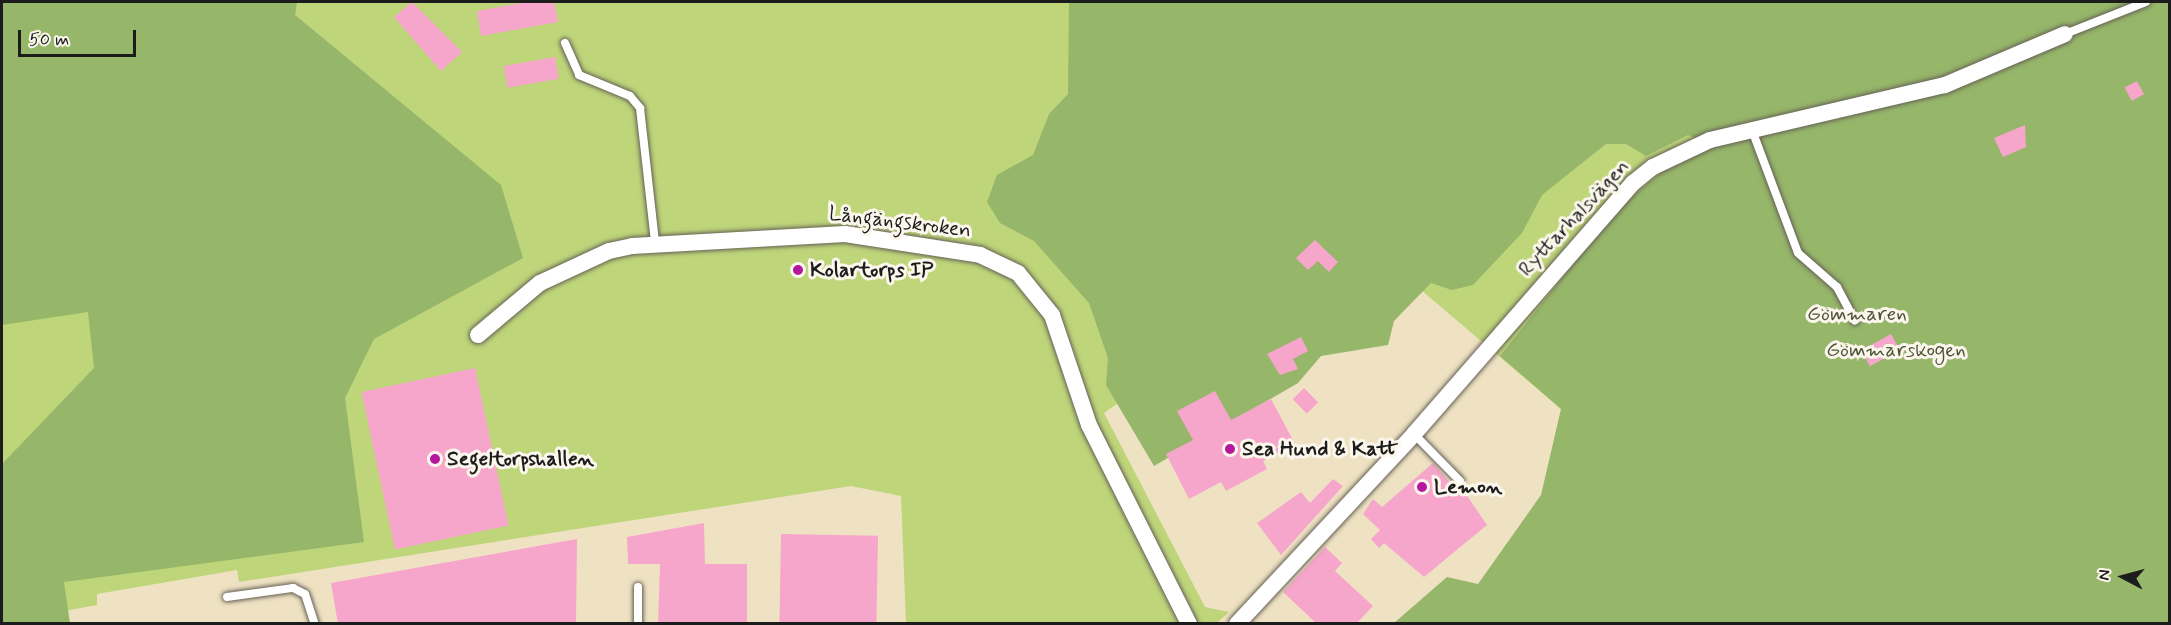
<!DOCTYPE html>
<html>
<head>
<meta charset="utf-8">
<style>
  body { margin:0 }
  #map { position:relative; width:2171px; height:625px; overflow:hidden; background:#efe2c3; font-family:Mynerve,sans-serif }
  div>[style] { position:absolute }
  .green>* { inset:0; background:#bed57a }
  .forest>* { inset:0; background:#96b66a }
  .building>* { inset:0; background:#f7a6cb; transform-origin:0 0 }
  .roads { filter:drop-shadow(0 0 2px #666156) drop-shadow(0 0 2px #666156) }
  .service>* { height:8px; margin:-4px; padding:0 4px; transform-origin:4px; border-radius:4px; background:#fff }
  .minor>* { height:16px; margin:-8px; padding:0 8px; transform-origin:8px; border-radius:8px; background:#fff }
  .dots>* { width:16px; height:16px; translate:-50% -50%; box-sizing:border-box; border:3px solid #fbf7ec; border-radius:50% }
  span { translate:-50% -50%; white-space:nowrap; text-align:center; line-height:1.15; -webkit-text-stroke:6px #fbf7ec; paint-order:stroke }
  .street-label { font-size:21px; color:#1c1c1c }
  .poi-label { font-size:21px; color:#1c1c1c; font-weight:700 }
  .left { translate:0 -50%; text-align:left }
  .park-label { font-size:21px; color:#4d5438 }
  .frame { position:absolute; inset:0; border:3px solid #1c1c1c; pointer-events:none }
  .north { position:absolute; left:2093px; top:547px; width:60px; height:60px; -webkit-text-stroke:4px #fbf7ec; paint-order:stroke; rotate:276deg; font-size:16px; font-weight:700; line-height:24px; text-align:center; color:#1c1c1c }
  .north::after { content:''; display:block; margin:auto; width:21px; height:27px; background:#1c1c1c; clip-path:polygon(50% 0,100% 100%,50% 72%,0 100%) }
  .scale { position:absolute; left:18px; top:30px; width:118px; height:27px; box-sizing:border-box; border:3px solid #1c1c1c; border-top:0; padding-left:8px; font-size:18px; line-height:21px; white-space:nowrap; color:#1c1c1c; -webkit-text-stroke:4px #fbf7ec; paint-order:stroke }
</style>
</head>
<body>
<div id="map">
  <div class="green">
    <i style="clip-path:polygon(2px 2px,2169px 2px,2169px 623px,1577px 530px,1561px 409px,1327px 210px,1188px 353px,1104px 413px,1205px 607px,1229px 612px,1217px 623px,906px 623px,901px 496px,851px 486px,239px 582px,237px 570px,97px 594px,97px 605px,11px 621px,2px 614px)"></i>
  </div>
  <div class="forest">
    <i style="clip-path:polygon(2px 2px,297px 2px,295px 15px,501px 185px,523px 258px,374px 339px,345px 398px,364px 542px,64px 582px,70px 623px,2px 623px,2px 464px,94px 368px,88px 312px,2px 325px)"></i>
    <i style="clip-path:polygon(1069px 2px,2169px 2px,2169px 623px,1394px 623px,1447px 577px,1478px 584px,1541px 495px,1561px 409px,1500px 356px,1618px 208px,1683px 155px,1714px 145px,1688px 135px,1646px 156px,1626px 144px,1606px 144px,1542px 195px,1522px 233px,1473px 285px,1452px 290px,1431px 283px,1394px 321px,1388px 345px,1321px 356px,1298px 383px,1154px 466px,1106px 385px,1108px 358px,1089px 303px,1034px 241px,1000px 223px,987px 202px,997px 175px,1033px 155px,1049px 114px,1068px 94px)"></i>
  </div>
  <div class="building">
    <i style="clip-path:polygon(412px 2px,462px 52px,441px 71px,394px 17px)"></i>
    <i style="clip-path:polygon(527px 2px,554px 2px,558px 22px,481px 36px,477px 11px)"></i>
    <i style="left:555px;top:57px;width:22px;height:52px;rotate:80deg"></i>
    <i style="left:2137px;top:81px;width:15px;height:14px;rotate:62deg"></i>
    <i style="clip-path:polygon(2025px 125px,2026px 147px,2003px 157px,1994px 138px)"></i>
    <i style="clip-path:polygon(1315px 240px,1338px 262px,1329px 272px,1318px 261px,1308px 270px,1296px 258px)"></i>
    <i style="left:1891px;top:334px;width:18px;height:34px;rotate:61deg"></i>
    <i style="clip-path:polygon(1301px 337px,1308px 351px,1293px 359px,1298px 369px,1280px 375px,1267px 354px)"></i>
    <i style="left:475px;top:368px;width:161px;height:116px;rotate:78deg"></i>
    <i style="left:1304px;top:388px;width:20px;height:16px;rotate:45deg"></i>
    <i style="clip-path:polygon(1215px 391px,1231px 420px,1271px 399px,1295px 444px,1263px 461px,1267px 469px,1226px 491px,1221px 482px,1189px 499px,1166px 454px,1193px 440px,1177px 411px)"></i>
    <i style="clip-path:polygon(1433px 463px,1456px 490px,1461px 487px,1487px 525px,1424px 577px,1384px 543px,1379px 548px,1371px 539px,1380px 530px,1363px 514px,1373px 499px,1382px 507px)"></i>
    <i style="clip-path:polygon(1333px 479px,1343px 486px,1281px 555px,1257px 523px,1301px 492px,1310px 503px)"></i>
    <i style="clip-path:polygon(704px 523px,705px 564px,747px 564px,747px 624px,658px 624px,660px 564px,628px 564px,627px 537px)"></i>
    <i style="left:781px;top:534px;width:97px;height:90px;rotate:1deg"></i>
    <i style="clip-path:polygon(577px 539px,576px 624px,338px 624px,331px 583px)"></i>
    <i style="clip-path:polygon(1325px 547px,1342px 563px,1335px 571px,1373px 606px,1356px 624px,1317px 624px,1283px 592px)"></i>
  </div>
  <div class="roads">
    <div class="service">
      <i style="left:2065px;top:34px;width:87px;rotate:-21.6deg"></i>
      <i style="left:565px;top:43px;width:35px;rotate:66deg"></i>
      <i style="left:579px;top:75px;width:55px;rotate:22.4deg"></i>
      <i style="left:630px;top:96px;width:16px;rotate:50deg"></i>
      <i style="left:640px;top:108px;width:135px;rotate:83.6deg"></i>
      <i style="left:1752px;top:130px;width:131px;rotate:69.5deg"></i>
      <i style="left:1798px;top:253px;width:52px;rotate:41.1deg"></i>
      <i style="left:1837px;top:287px;width:38px;rotate:62deg"></i>
      <i style="left:1414px;top:434px;width:66px;rotate:45.6deg"></i>
      <i style="left:227px;top:597px;width:67px;rotate:-7.8deg"></i>
      <i style="left:293px;top:588px;width:13px;rotate:27deg"></i>
      <i style="left:305px;top:594px;width:32px;rotate:72deg"></i>
      <i style="left:638px;top:624px;width:37px;rotate:-90deg"></i>
    </div>
    <div class="minor">
      <i style="left:478px;top:335px;width:81px;rotate:-40deg"></i>
      <i style="left:540px;top:283px;width:76px;rotate:-24.9deg"></i>
      <i style="left:609px;top:251px;width:24px;rotate:-12deg"></i>
      <i style="left:632px;top:246px;width:213px;rotate:-3.2deg"></i>
      <i style="left:845px;top:234px;width:137px;rotate:8.8deg"></i>
      <i style="left:980px;top:255px;width:42px;rotate:25.3deg"></i>
      <i style="left:1018px;top:273px;width:54px;rotate:51deg"></i>
      <i style="left:1052px;top:315px;width:116px;rotate:71.4deg"></i>
      <i style="left:1089px;top:425px;width:223px;rotate:63.3deg"></i>
      <i style="left:1237px;top:624px;width:260px;rotate:-47deg"></i>
      <i style="left:1414px;top:434px;width:333px;rotate:-48.9deg"></i>
      <i style="left:1633px;top:183px;width:26px;rotate:-39deg"></i>
      <i style="left:1653px;top:167px;width:63px;rotate:-25.3deg"></i>
      <i style="left:1710px;top:140px;width:241px;rotate:-13.2deg"></i>
      <i style="left:1945px;top:85px;width:130px;rotate:-23deg"></i>
    </div>
  </div>
  <div class="dots">
    <i style="left:798px;top:270px;background:#b5179e"></i>
    <i style="left:1230px;top:449px;background:#b5179e"></i>
    <i style="left:435px;top:459px;background:#b5179e"></i>
    <i style="left:1422px;top:487px;background:#b5179e"></i>
  </div>
  <div class="street-label">
    <span style="left:1574px;top:218px;rotate:-47deg">Ryttarhalsvägen</span>
    <span style="left:900px;top:222px;rotate:7deg">Långängskroken</span>
  </div>
  <div class="poi-label">
    <span class="left" style="left:810px;top:270px">Kolartorps IP</span>
    <span class="left" style="left:1242px;top:449px">Sea Hund &amp; Katt</span>
    <span class="left" style="left:447px;top:459px">Segeltorpshallen</span>
    <span class="left" style="left:1434px;top:487px">Lemon</span>
  </div>
  <div class="park-label">
    <span style="left:1857px;top:314px">Gömmaren</span>
    <span style="left:1896px;top:350px">Gömmarskogen</span>
  </div>
  <div class="frame"></div>
  <div class="north">N</div>
  <div class="scale">50 m</div>
</div>
</body>
</html>
